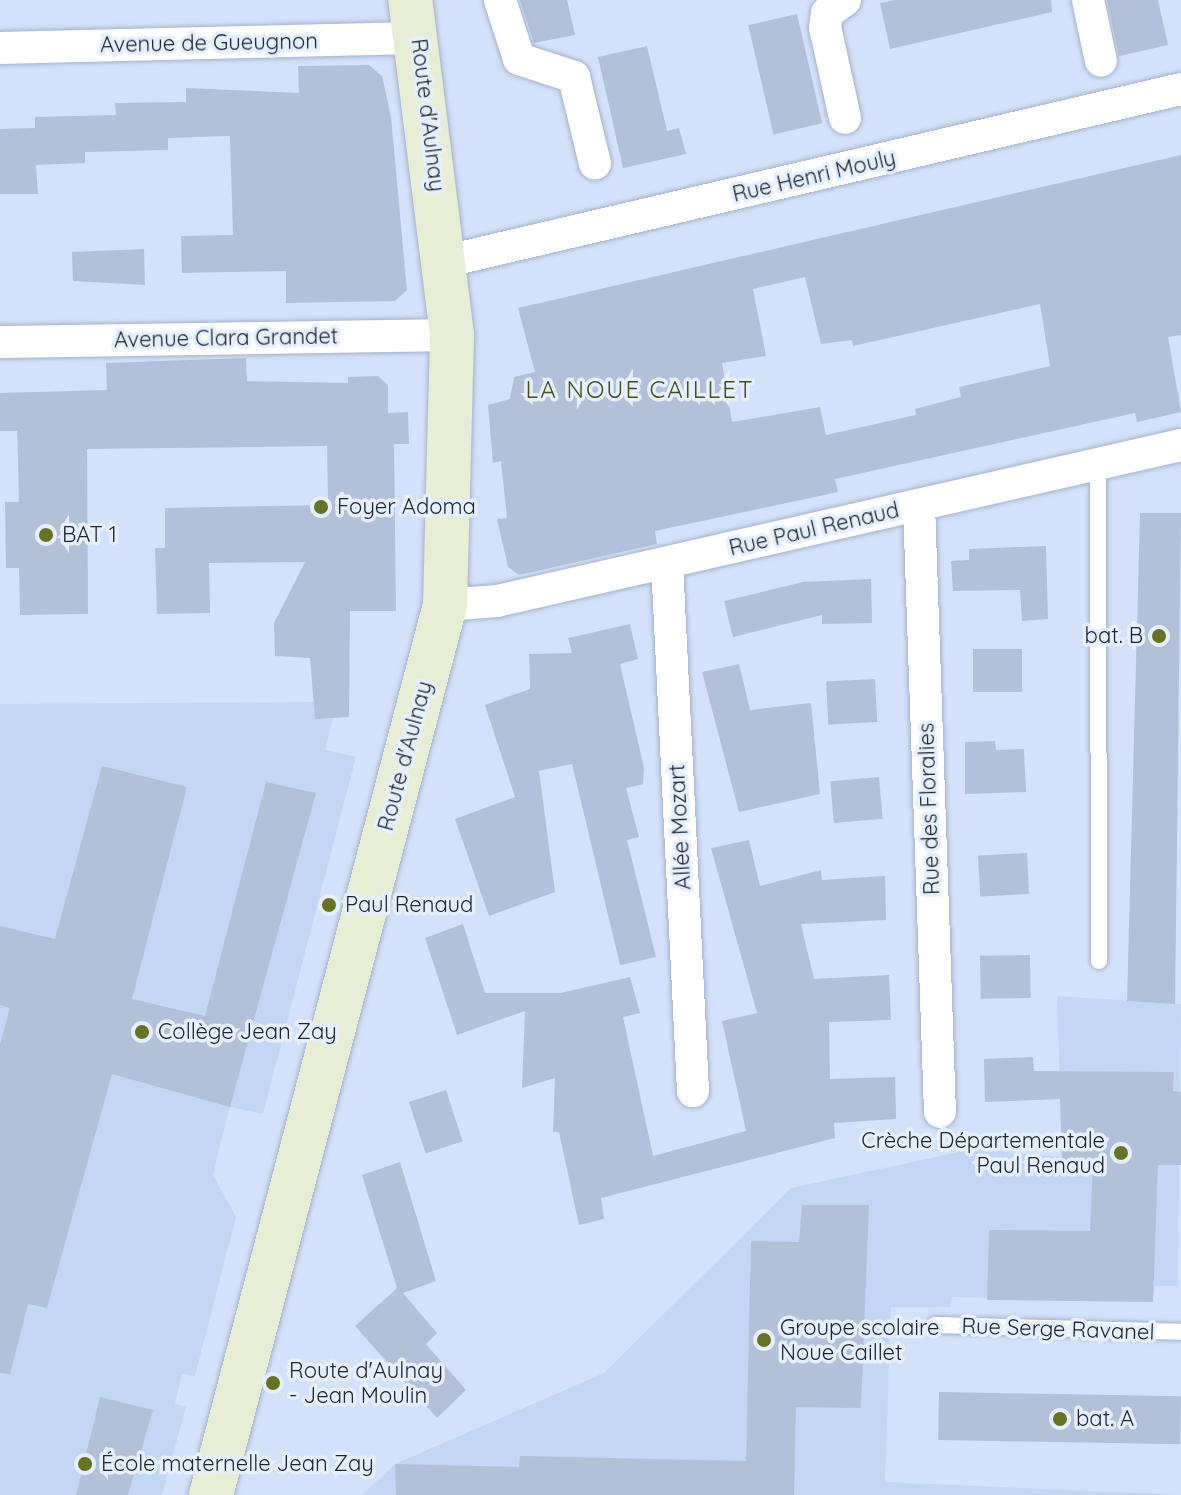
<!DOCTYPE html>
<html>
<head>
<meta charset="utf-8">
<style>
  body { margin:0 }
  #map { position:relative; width:1181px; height:1495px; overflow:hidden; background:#d3e2fa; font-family:Quicksand,sans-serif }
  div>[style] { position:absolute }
  .built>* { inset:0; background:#c3d7f4 }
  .building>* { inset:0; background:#b2c1d8; transform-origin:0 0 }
  .roads { filter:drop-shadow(0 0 2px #a4b3ca) drop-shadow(0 0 2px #a4b3ca) }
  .lane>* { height:16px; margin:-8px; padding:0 8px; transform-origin:8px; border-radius:8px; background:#fff }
  .street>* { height:32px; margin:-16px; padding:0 16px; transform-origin:16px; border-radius:16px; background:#fff }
  .secondary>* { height:44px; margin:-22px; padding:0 22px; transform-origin:22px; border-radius:22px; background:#e8edd6 }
  .dots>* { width:22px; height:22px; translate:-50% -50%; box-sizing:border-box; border:4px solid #e6effe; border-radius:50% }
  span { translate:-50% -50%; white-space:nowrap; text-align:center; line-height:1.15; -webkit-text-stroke:7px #e6effe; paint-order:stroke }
  .street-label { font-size:22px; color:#1f242d }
  .poi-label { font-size:22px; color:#1f242d }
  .left { translate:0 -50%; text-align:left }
  .right { translate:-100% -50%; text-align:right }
  .neighbourhood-label { font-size:24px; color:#454f16; letter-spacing:2px }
</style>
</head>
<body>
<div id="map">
  <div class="built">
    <i style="clip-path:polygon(314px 702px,316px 719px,333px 718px,325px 750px,356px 757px,263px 1114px,230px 1107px,217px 1157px,213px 1175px,236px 1217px,195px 1376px,182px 1374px,175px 1404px,186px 1407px,162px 1495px,0 1495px,0 704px)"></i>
    <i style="clip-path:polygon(1057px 996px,1181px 1004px,1178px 1286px,1154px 1286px,1153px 1302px,952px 1297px,951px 1307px,891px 1307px,885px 1482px,1181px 1495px,362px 1495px,395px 1464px,604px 1373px,791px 1188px,973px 1149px,1062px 1157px)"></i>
  </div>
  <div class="building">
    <i style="clip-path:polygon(520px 0,567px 0,575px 35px,534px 43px)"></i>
    <i style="clip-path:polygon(896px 0,1051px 0,1052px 12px,890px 49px,880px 3px)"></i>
    <i style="clip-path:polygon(1107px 0,1158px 0,1168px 45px,1119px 56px)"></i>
    <i style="left:797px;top:14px;width:112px;height:50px;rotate:77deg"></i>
    <i style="clip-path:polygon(647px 46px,667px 131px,679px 128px,686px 154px,623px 168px,598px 57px)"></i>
    <i style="clip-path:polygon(369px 65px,382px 76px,391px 117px,407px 290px,395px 301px,286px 303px,286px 271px,182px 273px,181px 236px,233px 235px,230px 136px,168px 138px,168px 150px,85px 152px,85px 163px,36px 165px,38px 194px,0 194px,0 129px,35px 128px,35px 117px,116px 115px,115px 103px,186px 102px,186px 88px,299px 93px,298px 66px)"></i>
    <i style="clip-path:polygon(evenodd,1181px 155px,1181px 335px,1168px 337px,1181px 412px,1137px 422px,1135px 413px,835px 479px,838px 492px,655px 531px,657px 544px,519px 575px,508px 567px,497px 519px,507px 518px,501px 461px,493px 463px,488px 405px,510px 399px,514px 377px,535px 372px,518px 308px,1181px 155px,805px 277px,821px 344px,852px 340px,853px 346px,1040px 304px,1050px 366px,959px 387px,961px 397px,915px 409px,916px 415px,826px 435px,820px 407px,732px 422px,722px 363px,766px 356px,753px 289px,805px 277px)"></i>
    <i style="clip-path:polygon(144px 249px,145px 285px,73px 281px,72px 252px)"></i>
    <i style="clip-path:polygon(246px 358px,247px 381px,348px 383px,348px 377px,378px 376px,388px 385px,388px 413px,408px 412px,409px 444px,394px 444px,396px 611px,350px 611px,349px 717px,315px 719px,310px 658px,275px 656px,274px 623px,305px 562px,209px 563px,210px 613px,157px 614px,155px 548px,165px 548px,165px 508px,328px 505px,327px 446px,87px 449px,88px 614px,20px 615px,19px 568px,6px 568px,5px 502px,19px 502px,18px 460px,17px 431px,0 431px,0 393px,107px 390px,106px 363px)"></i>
    <i style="clip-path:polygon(1140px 513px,1181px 513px,1175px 1004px,1127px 1001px)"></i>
    <i style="clip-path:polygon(1046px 546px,1048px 619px,1022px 621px,1020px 590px,953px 591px,951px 561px,969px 560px,969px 549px)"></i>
    <i style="clip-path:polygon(871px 579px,872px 623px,822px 624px,822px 615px,733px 637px,724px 601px,803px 582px)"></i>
    <i style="clip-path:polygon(630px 624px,638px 659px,620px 664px,644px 768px,643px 784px,626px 788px,639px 837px,627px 840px,656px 957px,620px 965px,572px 764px,539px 771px,555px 892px,489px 916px,455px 819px,515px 797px,485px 705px,530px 689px,529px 654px,572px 653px,568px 638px)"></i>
    <i style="left:1022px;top:649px;width:43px;height:49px;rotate:90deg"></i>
    <i style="clip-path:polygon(739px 664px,750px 710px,811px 703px,820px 794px,739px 812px,702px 672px)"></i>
    <i style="left:875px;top:679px;width:43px;height:49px;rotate:87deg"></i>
    <i style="clip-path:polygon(995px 741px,996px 750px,1024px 749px,1026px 792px,965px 794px,965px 742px)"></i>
    <i style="clip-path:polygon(102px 766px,187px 787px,132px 999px,205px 1016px,266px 782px,316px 793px,230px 1107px,112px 1074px,47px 1308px,28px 1304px,10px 1374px,0 1373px,0 1044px,10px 1008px,0 1005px,0 926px,55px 939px)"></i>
    <i style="left:879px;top:777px;width:42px;height:49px;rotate:85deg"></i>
    <i style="clip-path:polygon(749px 840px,760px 886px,821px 870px,822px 880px,885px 876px,886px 920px,801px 924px,814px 979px,889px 975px,891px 1020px,829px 1022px,830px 1079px,895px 1077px,896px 1119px,834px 1123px,835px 1138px,601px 1198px,604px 1219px,579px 1225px,559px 1132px,553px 1132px,555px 1078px,522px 1088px,525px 1011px,457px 1035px,425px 938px,463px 924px,485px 993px,561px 993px,630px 977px,640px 1013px,623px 1017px,653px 1156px,746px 1131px,722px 1021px,757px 1013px,711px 848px)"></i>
    <i style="left:1027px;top:853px;width:41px;height:49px;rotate:87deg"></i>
    <i style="left:1030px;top:955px;width:43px;height:50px;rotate:89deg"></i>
    <i style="clip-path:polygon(1033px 1057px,1034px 1071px,1174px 1072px,1173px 1091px,1181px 1092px,1181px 1165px,1158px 1165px,1153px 1302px,987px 1300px,989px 1230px,1090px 1231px,1093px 1163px,1062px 1162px,1060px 1099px,985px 1102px,984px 1059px)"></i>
    <i style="left:446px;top:1090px;width:54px;height:39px;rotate:72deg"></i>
    <i style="clip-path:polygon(400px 1162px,436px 1281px,403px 1293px,437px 1333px,426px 1344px,466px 1390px,437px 1418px,355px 1326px,397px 1288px,362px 1175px)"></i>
    <i style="clip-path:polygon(802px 1205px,869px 1205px,861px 1408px,796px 1407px,794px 1495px,396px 1495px,395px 1464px,519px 1467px,520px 1456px,746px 1461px,751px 1241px,799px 1242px)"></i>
    <i style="left:939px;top:1392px;width:242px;height:48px;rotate:1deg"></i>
    <i style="clip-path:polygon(100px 1397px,153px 1410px,128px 1495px,76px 1495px)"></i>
  </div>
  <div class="roads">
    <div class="lane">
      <i style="left:1098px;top:464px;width:497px;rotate:89.9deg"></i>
      <i style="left:935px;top:1325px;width:246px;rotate:1.6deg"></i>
    </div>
    <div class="street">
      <i style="left:500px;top:0;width:62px;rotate:72.1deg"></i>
      <i style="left:519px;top:59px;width:58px;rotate:18.1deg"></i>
      <i style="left:574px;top:77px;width:89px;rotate:76.4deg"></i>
      <i style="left:845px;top:0;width:22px;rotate:144deg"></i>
      <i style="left:827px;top:13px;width:14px;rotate:98deg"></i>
      <i style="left:825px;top:27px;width:93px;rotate:77.6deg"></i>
      <i style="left:1088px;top:0;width:62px;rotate:78deg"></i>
      <i style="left:0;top:48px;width:418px;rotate:-1.4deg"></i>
      <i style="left:447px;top:261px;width:754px;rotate:-13.19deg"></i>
      <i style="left:0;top:342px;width:452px;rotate:-0.9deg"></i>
      <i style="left:919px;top:505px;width:607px;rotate:88.02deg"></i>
      <i style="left:667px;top:563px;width:529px;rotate:87.18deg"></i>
      <i style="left:445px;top:605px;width:52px;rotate:-4.4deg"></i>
      <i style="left:497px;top:601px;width:702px;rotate:-12.85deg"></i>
    </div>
    <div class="secondary">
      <i style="left:211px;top:1495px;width:920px;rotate:-75.27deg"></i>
      <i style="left:445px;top:605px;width:270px;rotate:-88.5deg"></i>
      <i style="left:452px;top:335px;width:338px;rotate:-97.1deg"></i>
    </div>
  </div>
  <div class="dots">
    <i style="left:321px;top:507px;background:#667421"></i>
    <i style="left:46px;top:535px;background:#667421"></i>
    <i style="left:1159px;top:636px;background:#667421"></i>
    <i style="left:329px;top:905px;background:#667421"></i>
    <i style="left:142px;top:1032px;background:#667421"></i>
    <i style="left:1121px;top:1153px;background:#667421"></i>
    <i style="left:764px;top:1340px;background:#667421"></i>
    <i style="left:273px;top:1383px;background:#667421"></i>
    <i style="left:1060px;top:1419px;background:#667421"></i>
    <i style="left:85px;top:1464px;background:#667421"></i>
  </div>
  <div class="street-label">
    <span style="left:209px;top:43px;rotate:-1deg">Avenue de Gueugnon</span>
    <span style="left:428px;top:115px;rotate:83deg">Route d'Aulnay</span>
    <span style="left:814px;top:176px;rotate:-13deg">Rue Henri Mouly</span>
    <span style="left:226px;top:338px;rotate:-1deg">Avenue Clara Grandet</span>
    <span style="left:814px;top:529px;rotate:-13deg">Rue Paul Renaud</span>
    <span style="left:405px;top:756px;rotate:-75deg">Route d'Aulnay</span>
    <span style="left:929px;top:809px;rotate:-92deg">Rue des Floralies</span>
    <span style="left:680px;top:827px;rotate:-93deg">Allée Mozart</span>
    <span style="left:1058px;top:1329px;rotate:2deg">Rue Serge Ravanel</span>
  </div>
  <div class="poi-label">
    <span class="left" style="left:337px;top:507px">Foyer Adoma</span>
    <span class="left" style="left:62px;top:535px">BAT 1</span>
    <span class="right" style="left:1143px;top:636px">bat. B</span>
    <span class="left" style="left:345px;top:905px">Paul Renaud</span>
    <span class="left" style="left:158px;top:1032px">Collège Jean Zay</span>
    <span class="right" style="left:1105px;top:1153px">Crèche Départementale<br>Paul Renaud</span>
    <span class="left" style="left:780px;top:1340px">Groupe scolaire<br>Noue Caillet</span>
    <span class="left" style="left:289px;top:1383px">Route d'Aulnay<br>- Jean Moulin</span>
    <span class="left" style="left:1076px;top:1419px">bat. A</span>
    <span class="left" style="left:101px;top:1464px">École maternelle Jean Zay</span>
  </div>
  <div class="neighbourhood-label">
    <span style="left:640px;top:390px">LA NOUE CAILLET</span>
  </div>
</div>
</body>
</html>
